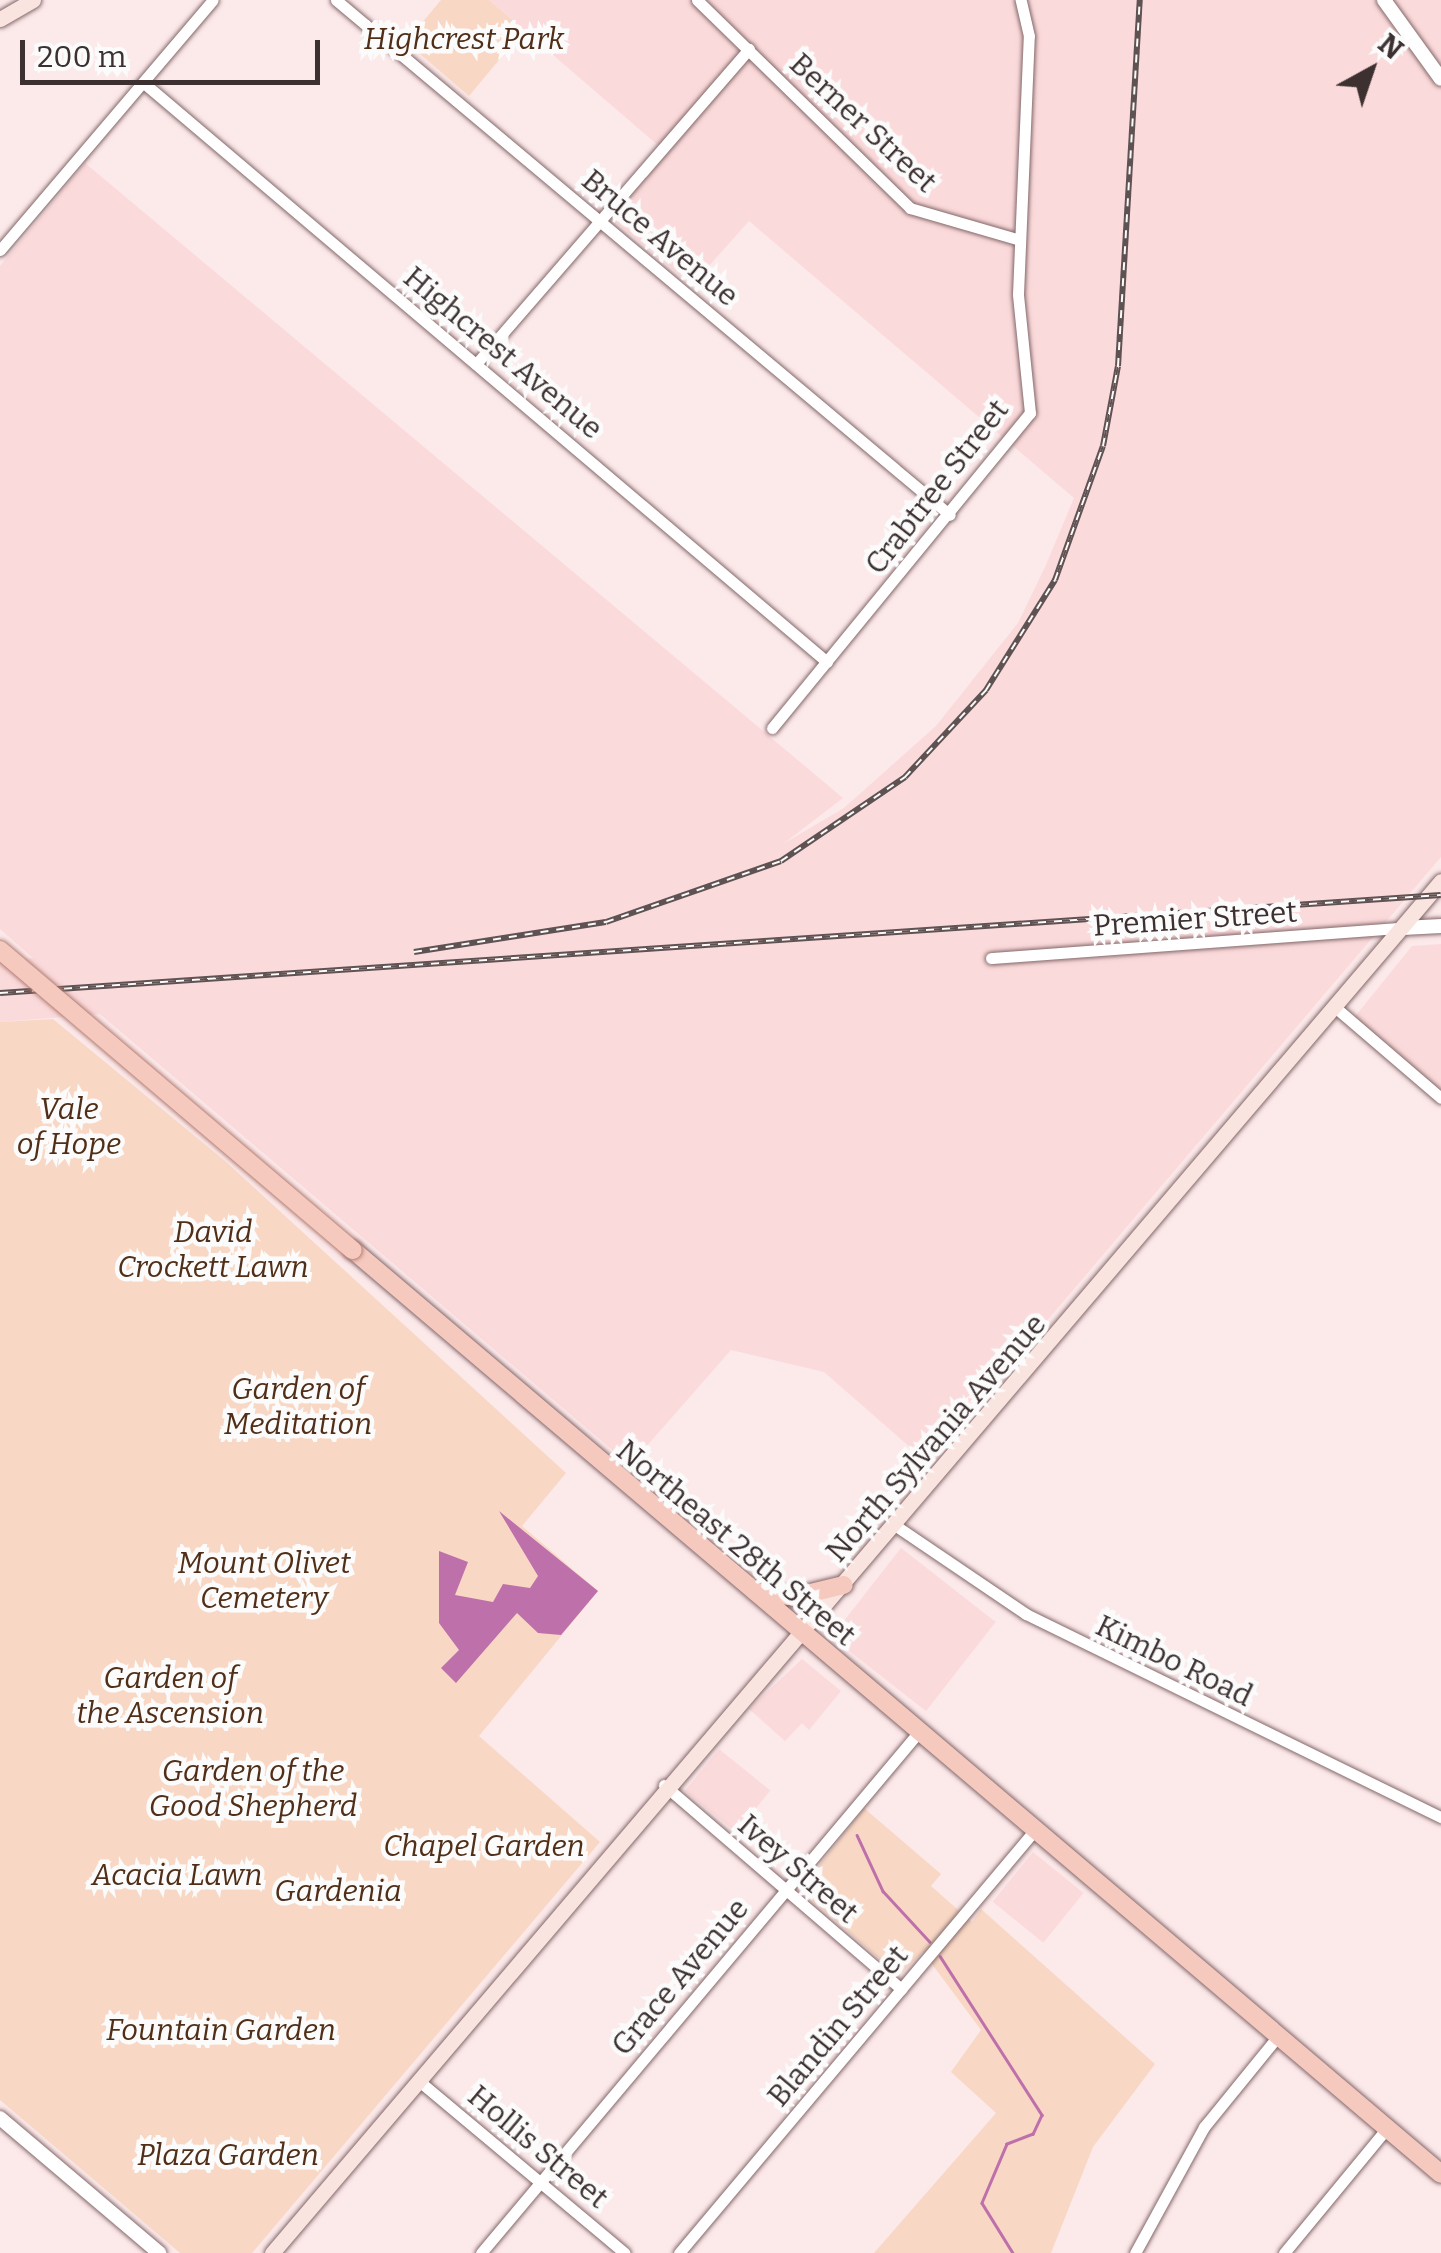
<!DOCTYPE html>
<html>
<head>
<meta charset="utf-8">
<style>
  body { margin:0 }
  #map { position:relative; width:1441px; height:2253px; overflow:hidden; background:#fce9ea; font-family:Bitter,serif }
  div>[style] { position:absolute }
  .built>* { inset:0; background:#fbdadb; transform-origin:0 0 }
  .green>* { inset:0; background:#f8d8c5 }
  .water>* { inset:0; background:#be70ab }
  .stream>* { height:2.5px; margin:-1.25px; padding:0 1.25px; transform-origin:1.25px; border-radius:1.25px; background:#be70ab }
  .roads { filter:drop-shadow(0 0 2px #836769) drop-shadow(0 0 2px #836769) }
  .minor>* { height:11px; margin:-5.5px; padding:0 5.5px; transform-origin:5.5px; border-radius:5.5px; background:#fff }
  .tertiary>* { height:14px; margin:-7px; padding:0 7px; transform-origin:7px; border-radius:7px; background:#fff }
  .secondary>* { height:15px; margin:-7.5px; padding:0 7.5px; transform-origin:7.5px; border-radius:7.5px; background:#fae4df }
  .primary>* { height:18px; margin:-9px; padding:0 9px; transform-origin:9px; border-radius:9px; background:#f6c9bf }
  .rail>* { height:6px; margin-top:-3px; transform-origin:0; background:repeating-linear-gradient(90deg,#fbfbfb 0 8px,#5f5252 0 16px); box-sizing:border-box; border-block:2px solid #5f5252 }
  .bridges { filter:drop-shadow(0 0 2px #b17c71) drop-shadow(0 0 2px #b17c71) }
  .primary-bridge>* { height:18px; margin:-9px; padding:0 9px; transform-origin:9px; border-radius:9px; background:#f6c9bf }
  span { translate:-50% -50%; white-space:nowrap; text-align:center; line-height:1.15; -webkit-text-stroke:9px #fbfbfb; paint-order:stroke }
  .park-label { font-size:30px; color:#502e17; font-style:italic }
  .street-label { font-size:30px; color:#3c3030 }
  .north { position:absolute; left:1321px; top:20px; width:100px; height:100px; -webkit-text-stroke:8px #fbfbfb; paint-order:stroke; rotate:40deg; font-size:28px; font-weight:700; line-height:40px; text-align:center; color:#3c3030 }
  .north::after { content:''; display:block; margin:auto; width:35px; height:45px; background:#3c3030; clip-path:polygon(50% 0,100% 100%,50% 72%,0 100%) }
  .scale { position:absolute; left:20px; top:40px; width:300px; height:45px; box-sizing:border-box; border:5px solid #3c3030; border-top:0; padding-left:12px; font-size:30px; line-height:35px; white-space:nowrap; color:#3c3030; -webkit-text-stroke:8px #fbfbfb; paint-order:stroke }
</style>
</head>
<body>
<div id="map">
  <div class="built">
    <i style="clip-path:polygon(489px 0,1441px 0,1441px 857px,927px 1462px,824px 1372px,731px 1350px,630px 1465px,100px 1014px,0 1022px,0 961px,33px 958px,0 929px,0 266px,85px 163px,843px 798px,783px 844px,844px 808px,936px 726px,1018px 623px,1046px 565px,1074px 498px,749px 221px,692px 285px,612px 219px,667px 153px)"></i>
    <i style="clip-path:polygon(1441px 944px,1441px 1091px,1353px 1019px,1412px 946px)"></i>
    <i style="left:901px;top:1548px;width:120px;height:113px;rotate:38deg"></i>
    <i style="clip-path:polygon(802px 1659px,841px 1691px,809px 1730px,802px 1723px,785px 1741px,749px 1709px)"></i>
    <i style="left:719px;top:1749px;width:66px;height:54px;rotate:39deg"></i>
    <i style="left:1033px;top:1852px;width:65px;height:64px;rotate:39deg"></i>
  </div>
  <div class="green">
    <i style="clip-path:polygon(441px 0,489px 0,524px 30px,469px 96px,406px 42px)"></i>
    <i style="clip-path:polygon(53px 1019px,225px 1161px,566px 1473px,522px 1526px,598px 1591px,479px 1736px,600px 1842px,252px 2253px,180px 2253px,0 2100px,0 1022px)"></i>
    <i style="clip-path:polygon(864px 1808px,941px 1874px,931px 1886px,972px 1922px,981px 1909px,1155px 2064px,1093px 2147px,1051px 2253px,874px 2253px,996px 2113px,951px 2072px,981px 2030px,923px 1952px,899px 1976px,800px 1890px)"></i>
  </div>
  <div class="water">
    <i style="clip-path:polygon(499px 1511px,598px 1591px,561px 1635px,538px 1633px,517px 1613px,456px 1683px,441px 1668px,459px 1650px,439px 1623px,439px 1551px,468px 1562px,455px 1595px,493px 1602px,503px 1584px,530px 1588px,538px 1576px)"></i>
  </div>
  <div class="stream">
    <i style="left:857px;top:1835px;width:62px;rotate:65.1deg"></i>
    <i style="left:883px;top:1891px;width:69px;rotate:47.3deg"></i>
    <i style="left:940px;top:1956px;width:189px;rotate:57.3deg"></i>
    <i style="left:1042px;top:2115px;width:21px;rotate:115deg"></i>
    <i style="left:1033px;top:2134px;width:28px;rotate:159deg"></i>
    <i style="left:1007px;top:2144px;width:64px;rotate:113deg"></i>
    <i style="left:982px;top:2203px;width:59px;rotate:58.2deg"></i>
  </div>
  <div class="roads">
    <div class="minor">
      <i style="left:336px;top:0;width:801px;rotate:39.99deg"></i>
      <i style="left:697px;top:0;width:298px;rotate:44.3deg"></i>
      <i style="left:910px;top:208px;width:111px;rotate:16.2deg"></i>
      <i style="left:145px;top:84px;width:894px;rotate:40.28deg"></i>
      <i style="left:0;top:250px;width:328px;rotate:-49.6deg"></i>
      <i style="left:476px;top:364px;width:417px;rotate:-49.1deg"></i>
      <i style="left:772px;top:728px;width:407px;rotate:-50.7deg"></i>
      <i style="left:1030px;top:413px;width:120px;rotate:-95.8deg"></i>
      <i style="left:1018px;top:294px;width:258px;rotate:-87.6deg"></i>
      <i style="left:1029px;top:36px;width:37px;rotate:-103deg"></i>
      <i style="left:991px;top:958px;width:413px;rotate:-4.2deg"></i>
      <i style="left:1336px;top:1008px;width:138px;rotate:40.6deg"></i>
      <i style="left:899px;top:1528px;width:153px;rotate:34.1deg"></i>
      <i style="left:1026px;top:1614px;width:462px;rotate:26.1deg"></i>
      <i style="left:664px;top:1785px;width:313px;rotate:40.7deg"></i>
      <i style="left:419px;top:2081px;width:268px;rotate:39.9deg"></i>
      <i style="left:481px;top:2253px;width:679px;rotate:-49.96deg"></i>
      <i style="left:679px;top:2253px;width:551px;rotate:-49.93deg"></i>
      <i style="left:1135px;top:2253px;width:144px;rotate:-61.3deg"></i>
      <i style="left:1204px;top:2127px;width:117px;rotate:-50.9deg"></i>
      <i style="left:1284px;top:2253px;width:162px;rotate:-50.5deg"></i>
    </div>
    <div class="tertiary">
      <i style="left:1384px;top:0;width:97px;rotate:54.2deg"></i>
      <i style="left:1403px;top:928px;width:38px;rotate:-3deg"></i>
      <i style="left:0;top:2118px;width:209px;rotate:40.3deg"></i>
    </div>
    <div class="secondary">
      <i style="left:0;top:19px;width:38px;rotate:-30deg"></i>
      <i style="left:272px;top:2253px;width:1802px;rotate:-49.57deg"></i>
    </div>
    <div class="primary">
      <i style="left:353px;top:1250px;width:1427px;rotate:40.34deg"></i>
      <i style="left:756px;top:1592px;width:38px;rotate:7deg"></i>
      <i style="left:794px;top:1597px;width:51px;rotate:-13.5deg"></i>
    </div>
  </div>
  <div class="rail">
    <i style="left:414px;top:952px;width:194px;rotate:-8.9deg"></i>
    <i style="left:606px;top:922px;width:185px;rotate:-19.2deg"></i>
    <i style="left:781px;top:861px;width:150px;rotate:-34.1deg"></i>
    <i style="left:905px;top:777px;width:119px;rotate:-47deg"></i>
    <i style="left:986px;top:690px;width:130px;rotate:-57.9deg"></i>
    <i style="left:1055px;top:580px;width:142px;rotate:-70.3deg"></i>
    <i style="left:1103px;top:446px;width:81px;rotate:-79.4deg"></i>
    <i style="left:1118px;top:366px;width:367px;rotate:-86.6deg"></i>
    <i style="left:0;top:993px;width:1444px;rotate:-3.89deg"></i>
  </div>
  <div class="bridges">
    <div class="primary-bridge">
      <i style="left:0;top:950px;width:463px;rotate:40.4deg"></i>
    </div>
  </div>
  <div class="park-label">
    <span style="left:464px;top:39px">Highcrest Park</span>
    <span style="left:69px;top:1126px">Vale<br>of Hope</span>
    <span style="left:213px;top:1249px">David<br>Crockett Lawn</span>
    <span style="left:298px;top:1406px">Garden of<br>Meditation</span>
    <span style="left:264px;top:1580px">Mount Olivet<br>Cemetery</span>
    <span style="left:170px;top:1695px">Garden of<br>the Ascension</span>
    <span style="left:253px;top:1788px">Garden of the<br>Good Shepherd</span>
    <span style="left:484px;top:1846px">Chapel Garden</span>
    <span style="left:177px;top:1875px">Acacia Lawn</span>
    <span style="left:338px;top:1891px">Gardenia</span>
    <span style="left:221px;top:2030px">Fountain Garden</span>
    <span style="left:228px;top:2155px">Plaza Garden</span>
  </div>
  <div class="street-label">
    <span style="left:863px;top:123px;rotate:43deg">Berner Street</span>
    <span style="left:660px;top:238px;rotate:40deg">Bruce Avenue</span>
    <span style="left:503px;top:353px;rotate:40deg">Highcrest Avenue</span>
    <span style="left:937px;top:487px;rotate:-52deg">Crabtree Street</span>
    <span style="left:1195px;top:919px;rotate:-4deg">Premier Street</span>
    <span style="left:936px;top:1438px;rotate:-49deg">North Sylvania Avenue</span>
    <span style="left:736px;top:1543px;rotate:40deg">Northeast 28th Street</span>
    <span style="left:1174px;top:1661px;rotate:26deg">Kimbo Road</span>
    <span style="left:798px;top:1869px;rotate:41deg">Ivey Street</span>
    <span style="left:680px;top:1977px;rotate:-50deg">Grace Avenue</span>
    <span style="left:838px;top:2026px;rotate:-50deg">Blandin Street</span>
    <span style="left:538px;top:2147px;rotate:40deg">Hollis Street</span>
  </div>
  <div class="north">N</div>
  <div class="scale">200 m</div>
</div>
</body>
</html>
